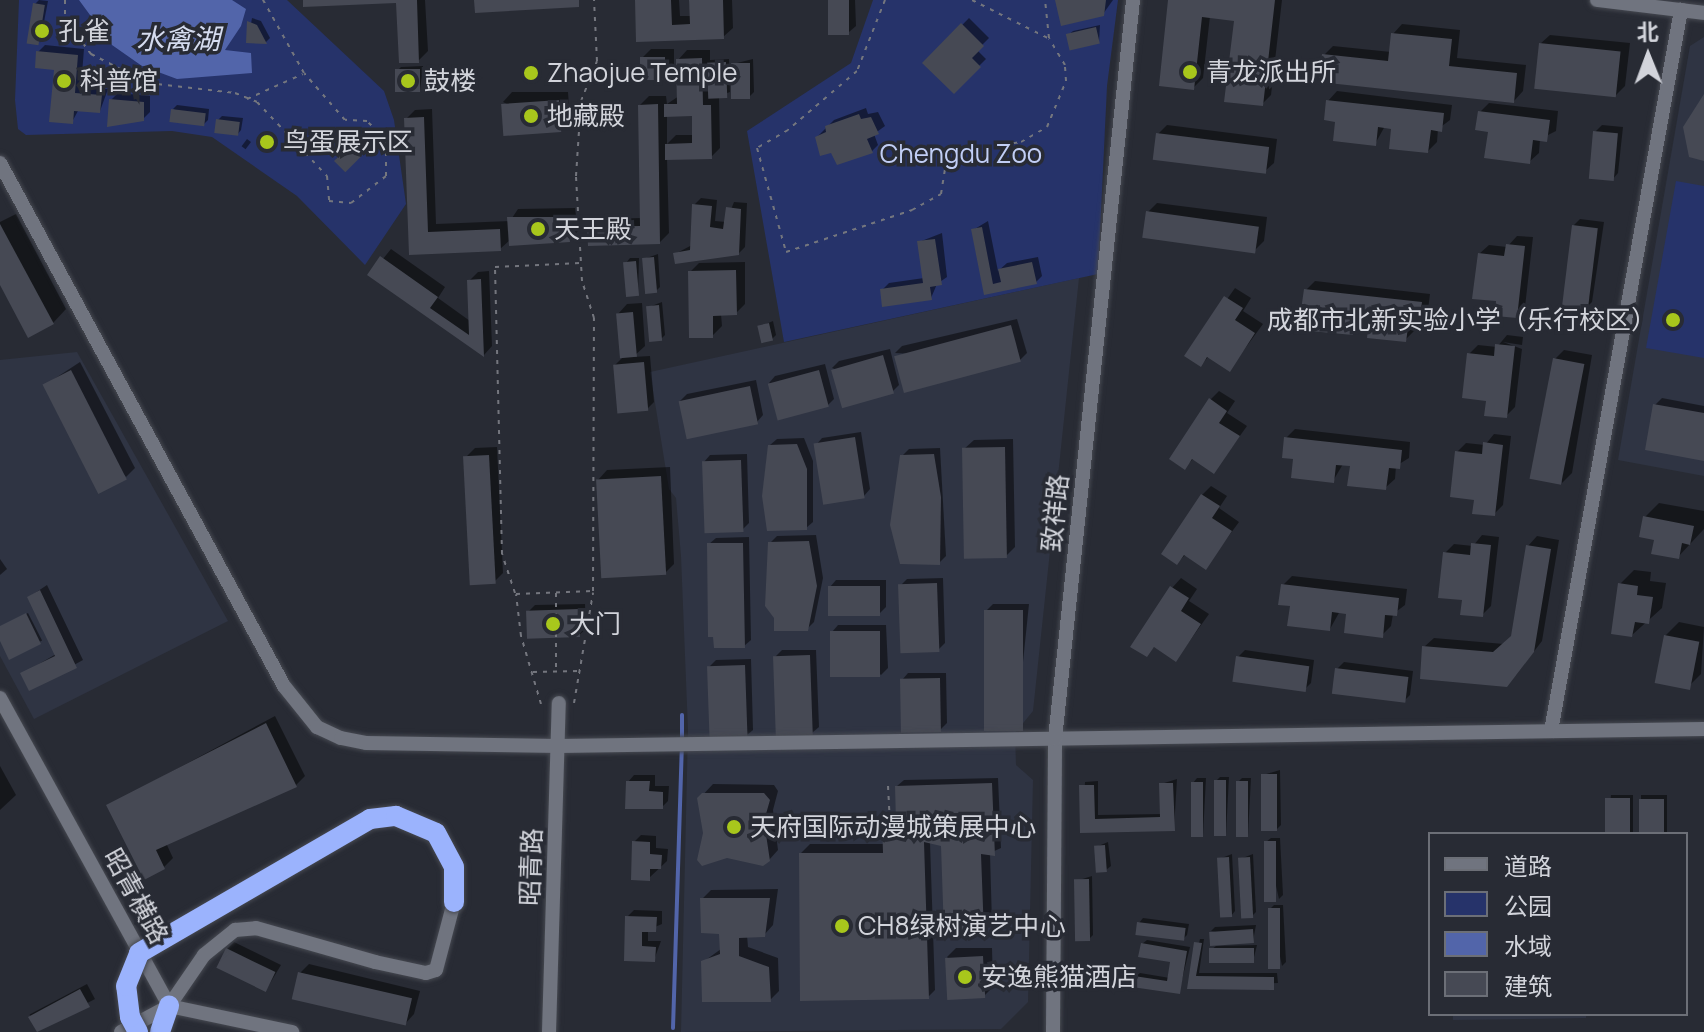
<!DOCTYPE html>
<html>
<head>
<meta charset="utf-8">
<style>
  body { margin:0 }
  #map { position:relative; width:1704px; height:1032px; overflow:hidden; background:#282b34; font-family:Manrope,"Noto Sans SC",sans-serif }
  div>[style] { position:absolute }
  .built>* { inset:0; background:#2f3443 }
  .green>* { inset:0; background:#26336a }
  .water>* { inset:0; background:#5265aa }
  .shadow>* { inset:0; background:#0007; transform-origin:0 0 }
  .stream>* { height:4px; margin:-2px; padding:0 2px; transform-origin:2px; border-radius:2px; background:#5265aa }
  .building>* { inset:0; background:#464954; transform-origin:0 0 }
  .path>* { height:2px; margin-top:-1px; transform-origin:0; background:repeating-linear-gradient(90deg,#74767e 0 4px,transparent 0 10px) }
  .roads { filter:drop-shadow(0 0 2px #464951) drop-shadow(0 0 2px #464951) }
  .minor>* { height:14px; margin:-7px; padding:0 7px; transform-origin:7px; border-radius:7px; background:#70747f }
  .highway>* { height:20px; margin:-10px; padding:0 10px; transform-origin:10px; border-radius:10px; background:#9bb3fd }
  .bridges { filter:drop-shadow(0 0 2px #464951) drop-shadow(0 0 2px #464951) }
  .highway-bridge>* { height:20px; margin:-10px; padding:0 10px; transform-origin:10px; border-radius:10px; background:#9bb3fd }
  .dots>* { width:22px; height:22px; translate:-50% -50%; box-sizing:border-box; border:4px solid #282b34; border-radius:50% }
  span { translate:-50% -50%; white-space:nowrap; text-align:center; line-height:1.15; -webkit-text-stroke:7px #282b34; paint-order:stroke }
  .poi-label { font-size:26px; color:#d2d4db }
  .left { translate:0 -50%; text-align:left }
  .right { translate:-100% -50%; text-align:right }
  .park-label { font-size:26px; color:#c1cef5 }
  .street-label { font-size:26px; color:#d2d4db }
  .water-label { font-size:28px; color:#d5dcef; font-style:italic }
  .legend { position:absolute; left:1428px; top:832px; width:260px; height:184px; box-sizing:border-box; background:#282b34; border:2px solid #6c6f77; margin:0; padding:10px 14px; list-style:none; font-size:24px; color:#d2d4db }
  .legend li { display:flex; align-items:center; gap:16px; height:40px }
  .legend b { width:40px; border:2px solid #6c6f77 }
  .north { position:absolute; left:1608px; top:16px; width:80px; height:80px; -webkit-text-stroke:6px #282b34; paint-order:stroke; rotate:359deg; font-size:22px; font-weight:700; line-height:32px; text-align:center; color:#d2d4db }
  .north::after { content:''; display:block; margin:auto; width:28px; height:36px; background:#d2d4db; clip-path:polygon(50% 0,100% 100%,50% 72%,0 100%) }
</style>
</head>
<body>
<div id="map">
  <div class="built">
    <i style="clip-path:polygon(1704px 37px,1704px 476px,1618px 460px,1690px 46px)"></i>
    <i style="clip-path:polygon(1079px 278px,1033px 711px,1015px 733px,1016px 765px,1033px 780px,1028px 1002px,1001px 1029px,681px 1032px,688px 730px,681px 556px,676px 498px,669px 489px,650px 372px)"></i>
    <i style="clip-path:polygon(77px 352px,228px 621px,34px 719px,0 656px,0 360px)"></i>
    <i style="clip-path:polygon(1453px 1014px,1586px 1014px,1586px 1018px,1453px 1020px)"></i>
  </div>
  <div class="green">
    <i style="clip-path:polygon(19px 0,287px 0,384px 91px,394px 120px,406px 204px,365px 265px,297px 196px,212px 137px,172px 131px,26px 135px,18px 129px,15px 100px)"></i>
    <i style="clip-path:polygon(873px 0,1118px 0,1107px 86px,1098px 274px,784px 342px,747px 131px,851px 63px)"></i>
    <i style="clip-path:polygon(1676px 181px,1704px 186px,1704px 358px,1646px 348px)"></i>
  </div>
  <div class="water">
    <i style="clip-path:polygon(79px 0,232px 0,246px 9px,241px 26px,225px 50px,251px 53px,252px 73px,177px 79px,142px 66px,112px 45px)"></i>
  </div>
  <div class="shadow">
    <i style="clip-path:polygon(39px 0,48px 1px,40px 43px,35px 4px)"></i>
    <i style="clip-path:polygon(305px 0,425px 0,428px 51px,418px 61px,398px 1px)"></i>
    <i style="clip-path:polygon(637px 0,679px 0,680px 16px,691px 16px,689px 0,732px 0,733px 28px,723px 37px,638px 40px)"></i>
    <i style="clip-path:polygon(830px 0,855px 0,856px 26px,849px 32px)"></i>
    <i style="clip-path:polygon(1057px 0,1113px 0,1103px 14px)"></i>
    <i style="clip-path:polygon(1170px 0,1282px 0,1271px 95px,1262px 104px,1236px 19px,1210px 16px,1203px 78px,1193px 88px)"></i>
    <i style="clip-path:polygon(252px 18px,261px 21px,270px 38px,266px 42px,248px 41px)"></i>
    <i style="clip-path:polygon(969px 18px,989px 38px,977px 50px,986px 59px,954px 91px,925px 63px)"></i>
    <i style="clip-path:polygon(1402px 24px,1460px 30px,1457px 58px,1526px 65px,1523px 91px,1514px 101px,1324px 55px,1333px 46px,1391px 52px,1393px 34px)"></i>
    <i style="clip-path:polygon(1100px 25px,1099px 42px,1068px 35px,1073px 31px)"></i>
    <i style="clip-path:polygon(1550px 35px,1630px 43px,1625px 86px,1616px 95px,1540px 44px)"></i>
    <i style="clip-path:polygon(45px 45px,84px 49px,81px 87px,108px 89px,100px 111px,79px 109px,72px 122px,56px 68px,38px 52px)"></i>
    <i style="clip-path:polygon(651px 49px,674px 49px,674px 68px,665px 77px,642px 58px)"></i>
    <i style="clip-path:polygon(evenodd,687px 50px,710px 50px,710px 60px,729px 59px,730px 92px,719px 96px,720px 148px,711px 157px,667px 158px,669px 233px,660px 242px,589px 228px,599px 219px,642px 218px,640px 105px,649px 96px,666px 96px,667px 104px,679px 96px,678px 60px,687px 50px,694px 114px,694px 135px,676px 135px,667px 144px,667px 115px,694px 114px)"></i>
    <i style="clip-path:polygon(753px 59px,754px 92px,750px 96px,733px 64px)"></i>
    <i style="clip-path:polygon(423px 66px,420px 90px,397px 71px,401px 67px)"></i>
    <i style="clip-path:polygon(1337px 91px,1452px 105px,1450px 120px,1438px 129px,1437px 142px,1428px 151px,1394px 127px,1385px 126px,1375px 144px,1337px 120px,1328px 101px)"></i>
    <i style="clip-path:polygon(512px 92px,568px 92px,570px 121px,560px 130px,503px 102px)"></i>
    <i style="clip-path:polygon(118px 93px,150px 96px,150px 112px,143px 119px,111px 100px)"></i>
    <i style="clip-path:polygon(1489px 103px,1558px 111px,1556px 131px,1540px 139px,1539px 153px,1529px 162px,1490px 130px,1480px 112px)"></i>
    <i style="clip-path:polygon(177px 105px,209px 109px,208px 120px,204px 124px,173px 109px)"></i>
    <i style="clip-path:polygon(866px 108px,868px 114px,878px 112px,885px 126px,874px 134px,878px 145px,872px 151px,832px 150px,817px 137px,834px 120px)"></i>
    <i style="clip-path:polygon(432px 109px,436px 224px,510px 221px,518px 209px,575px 208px,578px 231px,569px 240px,511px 239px,500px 249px,410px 253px,406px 119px,415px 110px)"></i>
    <i style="clip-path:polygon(222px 116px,243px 118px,241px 130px,237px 135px,218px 120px)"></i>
    <i style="clip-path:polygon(1167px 125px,1277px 139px,1274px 163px,1264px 172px,1158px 134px)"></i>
    <i style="clip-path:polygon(1602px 125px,1623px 127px,1618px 173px,1612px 180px,1595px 132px)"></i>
    <i style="left:247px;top:139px;width:5px;height:9px;rotate:37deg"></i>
    <i style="left:357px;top:141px;width:11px;height:28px;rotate:49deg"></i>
    <i style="clip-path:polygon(701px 198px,717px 200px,715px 221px,726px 222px,734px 202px,747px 203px,745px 247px,738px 254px,675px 254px,692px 245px,694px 205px)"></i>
    <i style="clip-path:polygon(1157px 203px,1267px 217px,1264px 241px,1255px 250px,1148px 212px)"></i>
    <i style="clip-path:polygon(16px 214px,66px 309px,53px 323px,0 281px,0 222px)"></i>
    <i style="clip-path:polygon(1580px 219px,1604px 222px,1592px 302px,1586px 308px,1574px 225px)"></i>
    <i style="clip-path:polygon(988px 221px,998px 271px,1007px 263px,1038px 257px,1042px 276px,1036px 282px,986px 293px,973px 230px)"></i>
    <i style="clip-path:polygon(942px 233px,947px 277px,937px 284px,931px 298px,882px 290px,889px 283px,924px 278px,919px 242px)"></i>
    <i style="clip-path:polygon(1517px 236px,1533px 237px,1525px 307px,1516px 316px,1498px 300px,1479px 254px,1489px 245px,1507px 247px)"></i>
    <i style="clip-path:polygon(391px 249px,445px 287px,438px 298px,470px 321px,469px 281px,478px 272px,489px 271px,492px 346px,484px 355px,370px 275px)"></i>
    <i style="clip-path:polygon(658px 254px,660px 287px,656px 291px,644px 259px)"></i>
    <i style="clip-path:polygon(630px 258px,639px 258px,638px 294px,626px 263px)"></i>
    <i style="clip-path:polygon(745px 262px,745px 304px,736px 313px,721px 314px,722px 326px,712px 336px,690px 272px,699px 263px)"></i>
    <i style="clip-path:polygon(1315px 281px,1430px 294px,1428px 310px,1416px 318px,1414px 331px,1405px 340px,1371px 317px,1363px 316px,1352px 333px,1315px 309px,1306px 290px)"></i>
    <i style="clip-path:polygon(1235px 288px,1251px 298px,1243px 311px,1263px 324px,1230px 369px,1209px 356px,1201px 365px,1187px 356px)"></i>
    <i style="clip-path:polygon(662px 302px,665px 335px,661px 339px,649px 307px)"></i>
    <i style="clip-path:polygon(642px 303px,645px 346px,633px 357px,650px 356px,654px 402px,647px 409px,615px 365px,624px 356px,618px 314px,627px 304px)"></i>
    <i style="clip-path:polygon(1017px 319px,1027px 353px,1020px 360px,895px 353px,902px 346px)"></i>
    <i style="clip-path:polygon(773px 321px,776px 335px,772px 339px,759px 327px)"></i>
    <i style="clip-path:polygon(1507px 335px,1523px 337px,1522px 345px,1503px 342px,1522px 349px,1515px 407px,1506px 416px,1488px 399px,1469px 354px,1478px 345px,1497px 347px)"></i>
    <i style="clip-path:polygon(890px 349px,899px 385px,893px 391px,832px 368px,839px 361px)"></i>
    <i style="clip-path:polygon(1564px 350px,1592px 355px,1572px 473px,1562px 483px,1555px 359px)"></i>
    <i style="clip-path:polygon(80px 362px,135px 468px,126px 477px,45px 385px)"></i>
    <i style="clip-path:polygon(825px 364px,834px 399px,828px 405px,769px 383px,775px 376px)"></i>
    <i style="clip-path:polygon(756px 380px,763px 415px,757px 422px,680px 401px,687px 394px)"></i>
    <i style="clip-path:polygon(1219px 391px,1235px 401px,1227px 413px,1247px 426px,1214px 472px,1194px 458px,1185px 467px,1210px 400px)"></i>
    <i style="clip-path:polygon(1662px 398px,1704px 406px,1704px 459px,1655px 405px)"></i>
    <i style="clip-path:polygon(1295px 429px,1410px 442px,1409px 458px,1396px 466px,1395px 479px,1385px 488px,1352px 465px,1343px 464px,1333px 481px,1295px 457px,1286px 438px)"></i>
    <i style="clip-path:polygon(861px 432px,870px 489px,864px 496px,816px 445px,822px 438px)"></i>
    <i style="clip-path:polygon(1494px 434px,1511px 436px,1503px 505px,1494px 514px,1476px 498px,1457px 452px,1466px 443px,1485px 445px)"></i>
    <i style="clip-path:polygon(804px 438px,813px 461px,813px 522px,806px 528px,770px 445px,777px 439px)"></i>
    <i style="clip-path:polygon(1013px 439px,1015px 547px,1006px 556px,964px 449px,974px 440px)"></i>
    <i style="clip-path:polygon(497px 447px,503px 573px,494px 582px,466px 457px,475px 448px)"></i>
    <i style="clip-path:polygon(940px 448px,946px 556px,939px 563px,902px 456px,909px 449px)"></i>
    <i style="clip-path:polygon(747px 454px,749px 523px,742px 530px,704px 462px,710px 455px)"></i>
    <i style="clip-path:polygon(670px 467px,674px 564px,665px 573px,598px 480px,607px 470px)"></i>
    <i style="clip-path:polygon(1211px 486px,1227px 496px,1219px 508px,1239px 522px,1206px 567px,1186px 554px,1177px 563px,1202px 495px)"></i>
    <i style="clip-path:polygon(1659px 503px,1704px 511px,1704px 529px,1678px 557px,1657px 538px,1645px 517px)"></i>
    <i style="clip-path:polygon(816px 535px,823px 578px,814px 622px,807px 629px,776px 617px,770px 543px,777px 536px)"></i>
    <i style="clip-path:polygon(1482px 535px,1499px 537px,1491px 606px,1482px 615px,1464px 599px,1445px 553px,1454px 544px,1473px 546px)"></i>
    <i style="clip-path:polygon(1537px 536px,1559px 540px,1542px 641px,1516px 675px,1424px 647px,1434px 638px,1504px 644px,1513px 636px,1528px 546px)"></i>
    <i style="clip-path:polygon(749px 537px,751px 640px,744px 646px,709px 544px,716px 538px)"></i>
    <i style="clip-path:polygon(0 559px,7px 569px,0 575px)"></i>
    <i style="clip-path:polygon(1634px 570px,1651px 572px,1650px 581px,1666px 583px,1662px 608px,1632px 635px,1620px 584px)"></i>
    <i style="clip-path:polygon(1292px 576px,1407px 589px,1405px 605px,1393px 614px,1391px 626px,1382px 635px,1348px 612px,1340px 611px,1330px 629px,1292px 605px,1283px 585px)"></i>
    <i style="clip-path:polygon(943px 578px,945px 643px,938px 650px,900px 586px,907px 579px)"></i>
    <i style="clip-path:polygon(1181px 578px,1197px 589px,1189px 601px,1209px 614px,1176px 660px,1155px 646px,1146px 655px,1172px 588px)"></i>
    <i style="clip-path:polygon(836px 580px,886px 580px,886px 607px,879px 614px,830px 587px)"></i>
    <i style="clip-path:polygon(47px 585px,83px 660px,30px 689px,22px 674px,56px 654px,29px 597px)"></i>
    <i style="clip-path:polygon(585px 604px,586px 629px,579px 635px,528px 612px,535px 605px)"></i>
    <i style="clip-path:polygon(993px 604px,1029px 604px,1017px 720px,1010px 727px,986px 611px)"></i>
    <i style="left:28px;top:613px;width:31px;height:31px;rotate:63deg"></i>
    <i style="clip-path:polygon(1679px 622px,1704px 627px,1701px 674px,1687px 688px,1665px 636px)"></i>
    <i style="clip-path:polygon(838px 625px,886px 625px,888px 668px,881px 675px,832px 632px)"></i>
    <i style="clip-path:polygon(782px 650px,816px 650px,819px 727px,812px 733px,775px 657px)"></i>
    <i style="clip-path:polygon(1245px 650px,1314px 660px,1311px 683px,1304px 690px,1238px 657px)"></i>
    <i style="clip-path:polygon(751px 659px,753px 730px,746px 736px,709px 667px,716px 660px)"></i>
    <i style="clip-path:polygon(1344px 662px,1413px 671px,1410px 695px,1403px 702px,1337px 669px)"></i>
    <i style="clip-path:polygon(908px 673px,946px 673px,947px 723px,940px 730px,902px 680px)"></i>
    <i style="clip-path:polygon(275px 716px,305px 776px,296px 785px,166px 843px,173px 858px,164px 867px,108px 806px)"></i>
    <i style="clip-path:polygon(0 766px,16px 795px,0 810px)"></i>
    <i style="clip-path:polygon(1280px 770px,1281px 825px,1277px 829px,1263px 775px)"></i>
    <i style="clip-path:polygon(634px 775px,655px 775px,655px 786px,669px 786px,668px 801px,662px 807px,628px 782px)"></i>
    <i style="clip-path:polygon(1220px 777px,1229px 777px,1226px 834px,1216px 781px)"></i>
    <i style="clip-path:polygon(998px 778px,1001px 848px,990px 853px,992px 923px,983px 932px,942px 844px,930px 842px,935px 990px,928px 997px,801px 853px,810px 844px,884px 844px,884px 823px,898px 816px,897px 786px,904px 780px)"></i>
    <i style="clip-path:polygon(1197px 778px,1206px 778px,1203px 835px,1193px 783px)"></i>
    <i style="clip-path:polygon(1242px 778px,1251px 778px,1248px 835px,1238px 782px)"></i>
    <i style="clip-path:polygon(1177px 779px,1174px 829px,1082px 831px,1085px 782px,1098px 781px,1098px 815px,1162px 814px,1161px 784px)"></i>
    <i style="clip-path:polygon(713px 784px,774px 785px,778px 791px,773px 810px,778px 850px,769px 860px,705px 833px,699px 799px)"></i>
    <i style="clip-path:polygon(1611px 795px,1633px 795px,1633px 834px,1607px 834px)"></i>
    <i style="left:1667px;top:795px;width:39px;height:26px;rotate:90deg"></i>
    <i style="clip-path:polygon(641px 835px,656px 836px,656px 848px,668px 849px,667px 861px,649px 878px,634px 842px)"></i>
    <i style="clip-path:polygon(1271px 838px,1280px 838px,1283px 895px,1279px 899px,1266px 842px)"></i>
    <i style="clip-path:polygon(1108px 842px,1111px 866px,1106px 870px,1096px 847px)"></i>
    <i style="clip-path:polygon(1232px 854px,1235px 911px,1231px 916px,1219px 859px)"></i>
    <i style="clip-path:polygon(1253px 854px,1256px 912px,1252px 916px,1240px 859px)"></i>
    <i style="clip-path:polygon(1092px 876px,1093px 935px,1089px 939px,1076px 881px)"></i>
    <i style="clip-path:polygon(778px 889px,773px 925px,764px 935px,747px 935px,748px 947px,778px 958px,779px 991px,770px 1000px,703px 962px,721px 949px,721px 932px,702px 899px,711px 890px)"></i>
    <i style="clip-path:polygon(1274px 905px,1283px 905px,1286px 962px,1282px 966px,1270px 909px)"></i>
    <i style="clip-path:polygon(634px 910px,662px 911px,662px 924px,648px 930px,648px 941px,661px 941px,654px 960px,626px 959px,627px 917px)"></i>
    <i style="clip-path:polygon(1143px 918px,1189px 924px,1187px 935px,1183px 939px,1139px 923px)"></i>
    <i style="clip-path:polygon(1256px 925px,1253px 941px,1211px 931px,1215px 927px)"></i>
    <i style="clip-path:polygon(1200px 939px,1204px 939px,1199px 973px,1277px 973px,1278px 983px,1189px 987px)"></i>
    <i style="clip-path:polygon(1147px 940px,1190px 947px,1179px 992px,1135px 977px,1140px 973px,1170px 978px,1173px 960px,1142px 944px)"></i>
    <i style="clip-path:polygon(234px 942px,281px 965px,266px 990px,227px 949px)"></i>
    <i style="clip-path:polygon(1257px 945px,1253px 961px,1211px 950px,1216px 946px)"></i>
    <i style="clip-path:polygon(956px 948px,992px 948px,993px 987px,984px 996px,947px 957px)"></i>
    <i style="clip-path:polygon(309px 964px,420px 991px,414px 1014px,405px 1024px,300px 973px)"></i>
    <i style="left:87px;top:984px;width:17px;height:65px;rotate:62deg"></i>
  </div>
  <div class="stream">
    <i style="left:682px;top:715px;width:25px;rotate:90deg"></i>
    <i style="left:673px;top:1028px;width:279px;rotate:-88.2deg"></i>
  </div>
  <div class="building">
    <i style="clip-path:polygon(303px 0,417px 0,419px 63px,399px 63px,396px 3px,303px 7px)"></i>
    <i style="clip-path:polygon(474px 0,579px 0,579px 7px,475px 13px)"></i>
    <i style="clip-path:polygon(635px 0,671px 0,672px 25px,690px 24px,689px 0,723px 0,724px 39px,636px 42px)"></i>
    <i style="left:828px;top:0;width:21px;height:35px"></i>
    <i style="clip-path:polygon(1055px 0,1106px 0,1104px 16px,1061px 26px)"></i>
    <i style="clip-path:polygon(1168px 0,1275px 0,1263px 106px,1224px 102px,1234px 21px,1202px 17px,1194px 90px,1159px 86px)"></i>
    <i style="left:33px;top:3px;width:12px;height:41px;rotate:9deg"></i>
    <i style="clip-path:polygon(247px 21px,257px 25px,267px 44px,246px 43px)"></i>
    <i style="clip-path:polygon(961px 23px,984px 46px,972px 58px,981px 67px,954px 94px,922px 63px)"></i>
    <i style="left:1096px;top:27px;width:17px;height:31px;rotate:77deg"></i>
    <i style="clip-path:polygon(1391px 33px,1452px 39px,1449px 66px,1517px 73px,1514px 103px,1319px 82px,1322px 54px,1388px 61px)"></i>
    <i style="left:1539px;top:43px;width:82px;height:46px;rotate:6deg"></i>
    <i style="clip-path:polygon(36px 51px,78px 55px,75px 93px,102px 95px,100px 113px,74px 111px,73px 124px,49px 122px,54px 70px,35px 68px)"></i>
    <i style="left:640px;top:57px;width:25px;height:23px"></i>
    <i style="clip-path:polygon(702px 58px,703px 105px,711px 105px,712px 159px,665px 160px,665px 144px,692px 143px,692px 116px,664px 117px,664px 104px,677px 104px,676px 59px)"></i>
    <i style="left:726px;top:62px;width:36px;height:19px;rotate:88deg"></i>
    <i style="left:731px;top:63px;width:19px;height:36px"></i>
    <i style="left:420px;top:69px;width:23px;height:25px;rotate:90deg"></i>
    <i style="clip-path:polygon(1704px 94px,1704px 161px,1689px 157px,1683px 127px)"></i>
    <i style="clip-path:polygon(109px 99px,144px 102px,144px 121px,107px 127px)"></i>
    <i style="left:559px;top:100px;width:32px;height:58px;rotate:86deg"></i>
    <i style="clip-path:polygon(1326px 100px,1444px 113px,1442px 132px,1431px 130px,1428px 153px,1389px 149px,1391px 129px,1378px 127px,1376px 146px,1333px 141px,1335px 122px,1324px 120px)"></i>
    <i style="clip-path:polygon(658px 104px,660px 244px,588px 246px,587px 227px,640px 226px,638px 105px)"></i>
    <i style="left:171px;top:109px;width:35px;height:13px;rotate:7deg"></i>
    <i style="clip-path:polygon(1478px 111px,1550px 120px,1547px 142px,1533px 140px,1530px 164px,1484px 158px,1488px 132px,1475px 130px)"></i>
    <i style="clip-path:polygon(859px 114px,861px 119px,871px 117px,879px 134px,867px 139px,873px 153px,837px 165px,831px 153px,820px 156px,815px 137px,826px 132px,825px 126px)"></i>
    <i style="clip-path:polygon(424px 117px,428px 232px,500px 229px,501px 251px,409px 255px,404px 118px)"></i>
    <i style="left:216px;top:119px;width:24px;height:14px;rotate:7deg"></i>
    <i style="left:1593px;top:131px;width:25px;height:48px;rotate:5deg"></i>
    <i style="left:1156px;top:133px;width:114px;height:27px;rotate:7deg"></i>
    <i style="left:351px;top:144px;width:16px;height:24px;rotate:45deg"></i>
    <i style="clip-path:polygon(692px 204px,712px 206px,710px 227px,723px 229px,726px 207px,741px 209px,739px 255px,675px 264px,673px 253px,690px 250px)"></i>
    <i style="left:1146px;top:211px;width:114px;height:27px;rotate:8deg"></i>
    <i style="clip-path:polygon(507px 217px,567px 217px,570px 242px,509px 246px)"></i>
    <i style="clip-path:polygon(0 224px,54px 324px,28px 338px,0 285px)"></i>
    <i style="left:1572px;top:225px;width:26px;height:82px;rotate:7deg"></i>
    <i style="clip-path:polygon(982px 227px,993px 284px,1001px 282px,998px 269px,1032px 262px,1037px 284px,984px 295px,971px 229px)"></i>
    <i style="clip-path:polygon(935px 239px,942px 285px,930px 287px,932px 300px,882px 307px,880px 289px,923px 283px,917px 241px)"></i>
    <i style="clip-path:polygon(1506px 244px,1525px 246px,1517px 318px,1495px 316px,1496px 301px,1472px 299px,1478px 253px,1504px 256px)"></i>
    <i style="clip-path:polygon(380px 256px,438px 297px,430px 308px,469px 335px,467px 280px,481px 279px,484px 357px,367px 275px)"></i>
    <i style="left:654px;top:257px;width:36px;height:12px;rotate:85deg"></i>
    <i style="left:636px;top:261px;width:35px;height:13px;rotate:85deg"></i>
    <i style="clip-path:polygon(736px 270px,737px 315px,713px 316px,713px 338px,689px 338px,688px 271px)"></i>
    <i style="clip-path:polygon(1304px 289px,1422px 302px,1420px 321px,1409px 320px,1406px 342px,1367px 338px,1369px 318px,1355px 317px,1353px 335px,1310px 331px,1313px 311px,1301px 310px)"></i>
    <i style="clip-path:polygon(1224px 296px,1243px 308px,1235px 320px,1255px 333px,1230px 372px,1207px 357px,1201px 367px,1184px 356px)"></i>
    <i style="left:659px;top:305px;width:36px;height:13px;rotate:85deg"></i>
    <i style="left:633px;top:312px;width:45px;height:17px;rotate:85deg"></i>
    <i style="left:769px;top:323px;width:18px;height:12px;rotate:77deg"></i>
    <i style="left:1011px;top:325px;width:38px;height:121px;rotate:75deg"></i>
    <i style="clip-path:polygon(1495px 344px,1515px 346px,1507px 418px,1484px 416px,1486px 401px,1462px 398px,1467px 353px,1494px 356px)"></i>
    <i style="left:883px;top:355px;width:40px;height:54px;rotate:74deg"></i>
    <i style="left:1553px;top:358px;width:32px;height:123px;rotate:11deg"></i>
    <i style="left:644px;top:362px;width:49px;height:31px;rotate:85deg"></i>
    <i style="left:71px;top:370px;width:123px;height:32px;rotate:63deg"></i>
    <i style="left:819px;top:370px;width:38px;height:53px;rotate:75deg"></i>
    <i style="left:750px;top:386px;width:39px;height:73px;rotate:78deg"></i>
    <i style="clip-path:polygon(1209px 398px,1227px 411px,1219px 423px,1240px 436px,1214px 474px,1192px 459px,1185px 470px,1169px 459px)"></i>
    <i style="clip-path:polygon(1653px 404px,1704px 413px,1704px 461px,1645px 450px)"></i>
    <i style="left:855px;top:437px;width:62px;height:42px;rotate:81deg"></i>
    <i style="clip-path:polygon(1284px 437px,1402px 450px,1400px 469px,1389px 468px,1386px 490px,1347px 486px,1350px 466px,1336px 465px,1334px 483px,1291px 478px,1293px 459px,1282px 458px)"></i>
    <i style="clip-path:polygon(1483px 442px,1503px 445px,1495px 516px,1472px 514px,1474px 500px,1450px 497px,1455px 451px,1482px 454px)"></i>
    <i style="clip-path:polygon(797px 444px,807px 469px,807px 530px,767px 531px,762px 496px,768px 445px)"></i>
    <i style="left:1005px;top:447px;width:111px;height:43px;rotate:89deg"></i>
    <i style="clip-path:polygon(934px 454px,941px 497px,940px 565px,900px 564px,890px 525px,900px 455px)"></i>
    <i style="left:489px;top:455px;width:129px;height:26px;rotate:87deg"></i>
    <i style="left:741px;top:460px;width:72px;height:39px;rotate:88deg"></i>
    <i style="left:661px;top:476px;width:99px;height:65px;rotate:87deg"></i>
    <i style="clip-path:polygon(1201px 494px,1220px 506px,1212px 518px,1232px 531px,1206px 570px,1184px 555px,1177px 565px,1161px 554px)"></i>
    <i style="clip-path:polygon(1643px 516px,1694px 526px,1690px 545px,1682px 543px,1679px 559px,1651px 554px,1654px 540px,1639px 537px)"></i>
    <i style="clip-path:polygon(809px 541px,817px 586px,808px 631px,774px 631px,774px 618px,765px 606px,768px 542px)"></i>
    <i style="clip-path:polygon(707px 543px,743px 543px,745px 648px,714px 648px,713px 637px,708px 637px)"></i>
    <i style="clip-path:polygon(1471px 543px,1491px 545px,1483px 617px,1460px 615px,1462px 600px,1438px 598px,1443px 552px,1470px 555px)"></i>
    <i style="clip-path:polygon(1526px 545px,1551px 549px,1534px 652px,1507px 687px,1420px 679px,1422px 646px,1493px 652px,1511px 636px)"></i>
    <i style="left:937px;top:583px;width:69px;height:39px;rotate:88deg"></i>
    <i style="clip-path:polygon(1618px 583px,1638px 586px,1637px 595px,1653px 597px,1649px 624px,1635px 622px,1632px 637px,1611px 634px)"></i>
    <i style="clip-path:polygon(1281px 584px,1399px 598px,1397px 616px,1385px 615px,1383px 638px,1344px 633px,1346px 614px,1332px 612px,1330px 631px,1287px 626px,1290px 606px,1278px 605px)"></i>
    <i style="left:828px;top:586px;width:52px;height:30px"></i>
    <i style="clip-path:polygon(1170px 586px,1189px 598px,1181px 611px,1201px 624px,1176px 662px,1154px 647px,1147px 657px,1130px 647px)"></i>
    <i style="clip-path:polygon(40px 590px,77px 668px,29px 691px,20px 673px,55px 656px,27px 597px)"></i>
    <i style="left:579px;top:609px;width:28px;height:53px;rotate:88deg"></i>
    <i style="left:984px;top:610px;width:39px;height:121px"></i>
    <i style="clip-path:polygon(26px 613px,41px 644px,9px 660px,0 641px,0 626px)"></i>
    <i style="left:830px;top:631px;width:50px;height:46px"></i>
    <i style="left:1664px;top:635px;width:36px;height:49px;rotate:11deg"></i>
    <i style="left:810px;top:655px;width:80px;height:37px;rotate:88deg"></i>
    <i style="left:1236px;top:656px;width:74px;height:26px;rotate:8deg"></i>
    <i style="left:745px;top:665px;width:73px;height:38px;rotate:88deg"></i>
    <i style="left:1335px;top:668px;width:74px;height:26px;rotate:7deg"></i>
    <i style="left:940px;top:678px;width:54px;height:40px;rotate:89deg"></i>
    <i style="clip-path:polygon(266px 723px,297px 787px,156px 850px,165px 869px,144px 880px,106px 805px)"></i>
    <i style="left:1261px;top:774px;width:16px;height:57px"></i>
    <i style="left:1214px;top:780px;width:12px;height:56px"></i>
    <i style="clip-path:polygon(626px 781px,650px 781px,649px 791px,663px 792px,663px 809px,625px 809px)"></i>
    <i style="left:1236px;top:781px;width:12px;height:56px"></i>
    <i style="left:1191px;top:782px;width:12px;height:55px"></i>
    <i style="clip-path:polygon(992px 783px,995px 856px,981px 854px,984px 934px,944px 934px,941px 846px,924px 842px,929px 999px,800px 1001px,799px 853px,883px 853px,882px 822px,896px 822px,895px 786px)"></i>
    <i style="clip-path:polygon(1159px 783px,1173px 783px,1175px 831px,1080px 833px,1079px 785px,1094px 785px,1095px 819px,1160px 817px)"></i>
    <i style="clip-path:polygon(702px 793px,764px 793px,770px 800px,764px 821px,770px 861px,763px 866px,727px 858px,702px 866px,697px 860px,703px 833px,697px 798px)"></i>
    <i style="left:1630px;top:798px;width:36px;height:25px;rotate:90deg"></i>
    <i style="left:1639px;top:799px;width:25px;height:35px"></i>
    <i style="clip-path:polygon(632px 841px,650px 842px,650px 854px,662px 855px,661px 869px,650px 869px,650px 881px,631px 880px)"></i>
    <i style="left:1264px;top:841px;width:12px;height:61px"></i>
    <i style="left:1105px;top:845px;width:27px;height:11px;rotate:86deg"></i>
    <i style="left:1229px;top:857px;width:60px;height:12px;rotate:87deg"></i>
    <i style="left:1250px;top:857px;width:61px;height:12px;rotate:87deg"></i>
    <i style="left:1089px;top:879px;width:62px;height:15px;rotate:89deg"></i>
    <i style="clip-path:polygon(700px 898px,770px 898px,765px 937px,739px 938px,739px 956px,769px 967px,771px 1002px,702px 1002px,701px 961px,720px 954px,719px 934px,701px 933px)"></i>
    <i style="left:1268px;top:908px;width:12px;height:61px"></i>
    <i style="clip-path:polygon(625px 916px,657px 917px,656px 932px,642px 932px,642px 946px,656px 947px,655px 962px,624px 961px)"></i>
    <i style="left:1137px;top:922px;width:49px;height:13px;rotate:7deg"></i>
    <i style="left:1253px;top:929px;width:14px;height:44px;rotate:86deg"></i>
    <i style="clip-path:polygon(1194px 942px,1202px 943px,1196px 976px,1274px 977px,1274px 990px,1187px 989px)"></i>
    <i style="clip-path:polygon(1141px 943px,1187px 951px,1180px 994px,1132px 987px,1134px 976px,1167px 981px,1170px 962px,1138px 957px)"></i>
    <i style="left:226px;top:948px;width:55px;height:22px;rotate:26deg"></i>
    <i style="left:1254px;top:948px;width:15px;height:45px;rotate:90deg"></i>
    <i style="left:983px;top:956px;width:42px;height:38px;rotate:87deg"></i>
    <i style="left:298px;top:972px;width:117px;height:28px;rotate:13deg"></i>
    <i style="clip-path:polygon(80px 989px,90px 1007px,37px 1032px,28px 1017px)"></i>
  </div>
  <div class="path">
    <i style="left:65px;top:0;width:19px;rotate:90deg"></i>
    <i style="left:65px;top:19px;width:44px;rotate:53.4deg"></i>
    <i style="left:91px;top:54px;width:64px;rotate:27deg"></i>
    <i style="left:148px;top:83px;width:88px;rotate:6.6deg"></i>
    <i style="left:235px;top:93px;width:24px;rotate:22deg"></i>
    <i style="left:257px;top:102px;width:102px;rotate:46.6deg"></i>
    <i style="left:327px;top:176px;width:25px;rotate:85deg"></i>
    <i style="left:329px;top:201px;width:22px;rotate:5deg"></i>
    <i style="left:351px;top:203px;width:44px;rotate:-37.6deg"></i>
    <i style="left:386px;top:176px;width:37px;rotate:-90deg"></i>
    <i style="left:386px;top:139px;width:26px;rotate:-137deg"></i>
    <i style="left:367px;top:121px;width:22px;rotate:-177deg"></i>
    <i style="left:345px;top:120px;width:62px;rotate:-131.1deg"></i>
    <i style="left:304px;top:73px;width:84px;rotate:-119.3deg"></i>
    <i style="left:885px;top:0;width:76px;rotate:111.5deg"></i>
    <i style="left:857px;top:71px;width:91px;rotate:139.5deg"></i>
    <i style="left:788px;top:130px;width:36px;rotate:150deg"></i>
    <i style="left:757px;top:148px;width:108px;rotate:74.4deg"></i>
    <i style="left:786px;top:252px;width:133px;rotate:-18.4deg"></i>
    <i style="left:912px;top:210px;width:33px;rotate:-29deg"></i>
    <i style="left:941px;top:194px;width:25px;rotate:-81deg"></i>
    <i style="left:945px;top:169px;width:27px;rotate:-45deg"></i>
    <i style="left:964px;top:150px;width:58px;rotate:-8deg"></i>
    <i style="left:1021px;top:142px;width:30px;rotate:-30deg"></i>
    <i style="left:1047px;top:127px;width:50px;rotate:-67.6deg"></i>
    <i style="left:1066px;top:81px;width:16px;rotate:-94deg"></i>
    <i style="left:1065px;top:65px;width:31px;rotate:-121deg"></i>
    <i style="left:1049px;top:38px;width:38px;rotate:-96deg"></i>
    <i style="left:972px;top:0;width:85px;rotate:26.6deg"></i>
    <i style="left:247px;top:99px;width:61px;rotate:-24.1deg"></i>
    <i style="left:515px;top:593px;width:41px;rotate:-108.4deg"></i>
    <i style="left:502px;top:554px;width:287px;rotate:-91.4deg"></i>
    <i style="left:495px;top:267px;width:85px;rotate:-2.7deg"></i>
    <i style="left:556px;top:593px;width:78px;rotate:90deg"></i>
    <i style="left:533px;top:672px;width:46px;rotate:-1.2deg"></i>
    <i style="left:574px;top:703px;width:112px;rotate:-80.2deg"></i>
    <i style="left:541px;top:704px;width:71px;rotate:-106.4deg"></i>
    <i style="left:521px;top:636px;width:42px;rotate:-96.8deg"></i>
    <i style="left:516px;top:594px;width:77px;rotate:-2.2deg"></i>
    <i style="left:593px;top:591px;width:273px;rotate:-89.8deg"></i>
    <i style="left:594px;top:318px;width:39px;rotate:-108deg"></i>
    <i style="left:582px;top:281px;width:105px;rotate:-93.3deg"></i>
    <i style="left:576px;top:176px;width:75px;rotate:-86.2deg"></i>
    <i style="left:581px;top:101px;width:43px;rotate:-68.2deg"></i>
    <i style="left:597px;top:61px;width:61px;rotate:-92.8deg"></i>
    <i style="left:888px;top:786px;width:36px;rotate:87deg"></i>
  </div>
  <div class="roads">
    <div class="minor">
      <i style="left:1597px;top:0;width:108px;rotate:6.9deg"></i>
      <i style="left:0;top:163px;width:595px;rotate:61.5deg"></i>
      <i style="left:284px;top:686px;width:53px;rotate:51.2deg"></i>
      <i style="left:317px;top:727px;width:26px;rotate:25deg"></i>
      <i style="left:341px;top:738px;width:25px;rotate:11deg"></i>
      <i style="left:366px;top:743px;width:193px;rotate:0.9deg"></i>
      <i style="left:559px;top:746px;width:1145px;rotate:-0.85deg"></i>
      <i style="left:0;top:698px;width:351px;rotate:61.2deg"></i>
      <i style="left:169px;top:1006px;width:126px;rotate:11.9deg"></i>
      <i style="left:1551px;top:731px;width:733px;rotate:-79.78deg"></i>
      <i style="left:121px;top:1032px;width:55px;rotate:-28.4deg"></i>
      <i style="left:169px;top:1006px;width:62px;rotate:-55.5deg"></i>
      <i style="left:204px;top:955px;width:40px;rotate:-39deg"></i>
      <i style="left:235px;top:930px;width:21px;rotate:-5deg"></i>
      <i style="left:256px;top:928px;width:124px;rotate:15.9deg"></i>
      <i style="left:375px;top:962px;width:52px;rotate:12.2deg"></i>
      <i style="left:426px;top:973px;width:10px;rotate:-17deg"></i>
      <i style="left:436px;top:970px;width:70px;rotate:-75.2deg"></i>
      <i style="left:549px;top:1032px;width:329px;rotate:-88.3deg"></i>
      <i style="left:1053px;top:1032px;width:293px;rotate:-89.6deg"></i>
      <i style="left:1055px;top:739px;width:743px;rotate:-83.97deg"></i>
    </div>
    <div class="highway">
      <i style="left:160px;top:1032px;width:28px;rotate:-71deg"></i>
    </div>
  </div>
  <div class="bridges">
    <div class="highway-bridge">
      <i style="left:138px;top:1032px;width:17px;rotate:-118deg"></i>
      <i style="left:130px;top:1017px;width:31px;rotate:-97deg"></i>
      <i style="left:126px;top:986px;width:35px;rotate:-68deg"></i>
      <i style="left:139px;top:953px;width:267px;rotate:-30.1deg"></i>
      <i style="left:370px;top:819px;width:26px;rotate:-7deg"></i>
      <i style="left:396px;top:816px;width:43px;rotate:23deg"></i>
      <i style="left:436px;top:833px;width:38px;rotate:62deg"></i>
      <i style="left:454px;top:867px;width:35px;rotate:90deg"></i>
    </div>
  </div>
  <div class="dots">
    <i style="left:42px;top:31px;background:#a8c71c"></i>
    <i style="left:1190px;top:72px;background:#a8c71c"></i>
    <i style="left:531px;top:73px;background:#a8c71c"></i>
    <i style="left:64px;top:81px;background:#a8c71c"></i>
    <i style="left:408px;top:81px;background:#a8c71c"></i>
    <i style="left:531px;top:116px;background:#a8c71c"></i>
    <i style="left:267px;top:142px;background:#a8c71c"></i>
    <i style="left:538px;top:229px;background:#a8c71c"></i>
    <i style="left:1673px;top:320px;background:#a8c71c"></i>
    <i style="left:553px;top:624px;background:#a8c71c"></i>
    <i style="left:734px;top:827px;background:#a8c71c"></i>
    <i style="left:842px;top:926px;background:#a8c71c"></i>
    <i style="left:965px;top:977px;background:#a8c71c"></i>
  </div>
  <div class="poi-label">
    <span class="left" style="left:58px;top:31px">孔雀</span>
    <span class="left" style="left:1206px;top:72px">青龙派出所</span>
    <span class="left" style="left:547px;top:73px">Zhaojue Temple</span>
    <span class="left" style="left:80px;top:81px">科普馆</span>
    <span class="left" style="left:424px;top:81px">鼓楼</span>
    <span class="left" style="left:547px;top:116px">地藏殿</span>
    <span class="left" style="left:283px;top:142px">鸟蛋展示区</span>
    <span class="left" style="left:554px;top:229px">天王殿</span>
    <span class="right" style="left:1657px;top:320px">成都市北新实验小学（乐行校区）</span>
    <span class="left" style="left:569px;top:624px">大门</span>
    <span class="left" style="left:750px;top:827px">天府国际动漫城策展中心</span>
    <span class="left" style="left:858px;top:926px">CH8绿树演艺中心</span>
    <span class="left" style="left:981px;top:977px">安逸熊猫酒店</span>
  </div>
  <div class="park-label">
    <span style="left:961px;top:154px">Chengdu Zoo</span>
  </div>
  <div class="street-label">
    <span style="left:1055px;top:513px;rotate:-84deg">致祥路</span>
    <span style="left:531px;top:867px;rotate:-88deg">昭青路</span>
    <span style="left:136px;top:896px;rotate:61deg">昭青横路</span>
  </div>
  <div class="water-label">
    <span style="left:178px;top:38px">水禽湖</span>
  </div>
  <ul class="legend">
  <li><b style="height:10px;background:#70747f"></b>道路</li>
  <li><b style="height:22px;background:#26336a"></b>公园</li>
  <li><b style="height:22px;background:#5265aa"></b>水域</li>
  <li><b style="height:22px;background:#464954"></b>建筑</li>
  </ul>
  <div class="north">北</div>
</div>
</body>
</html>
